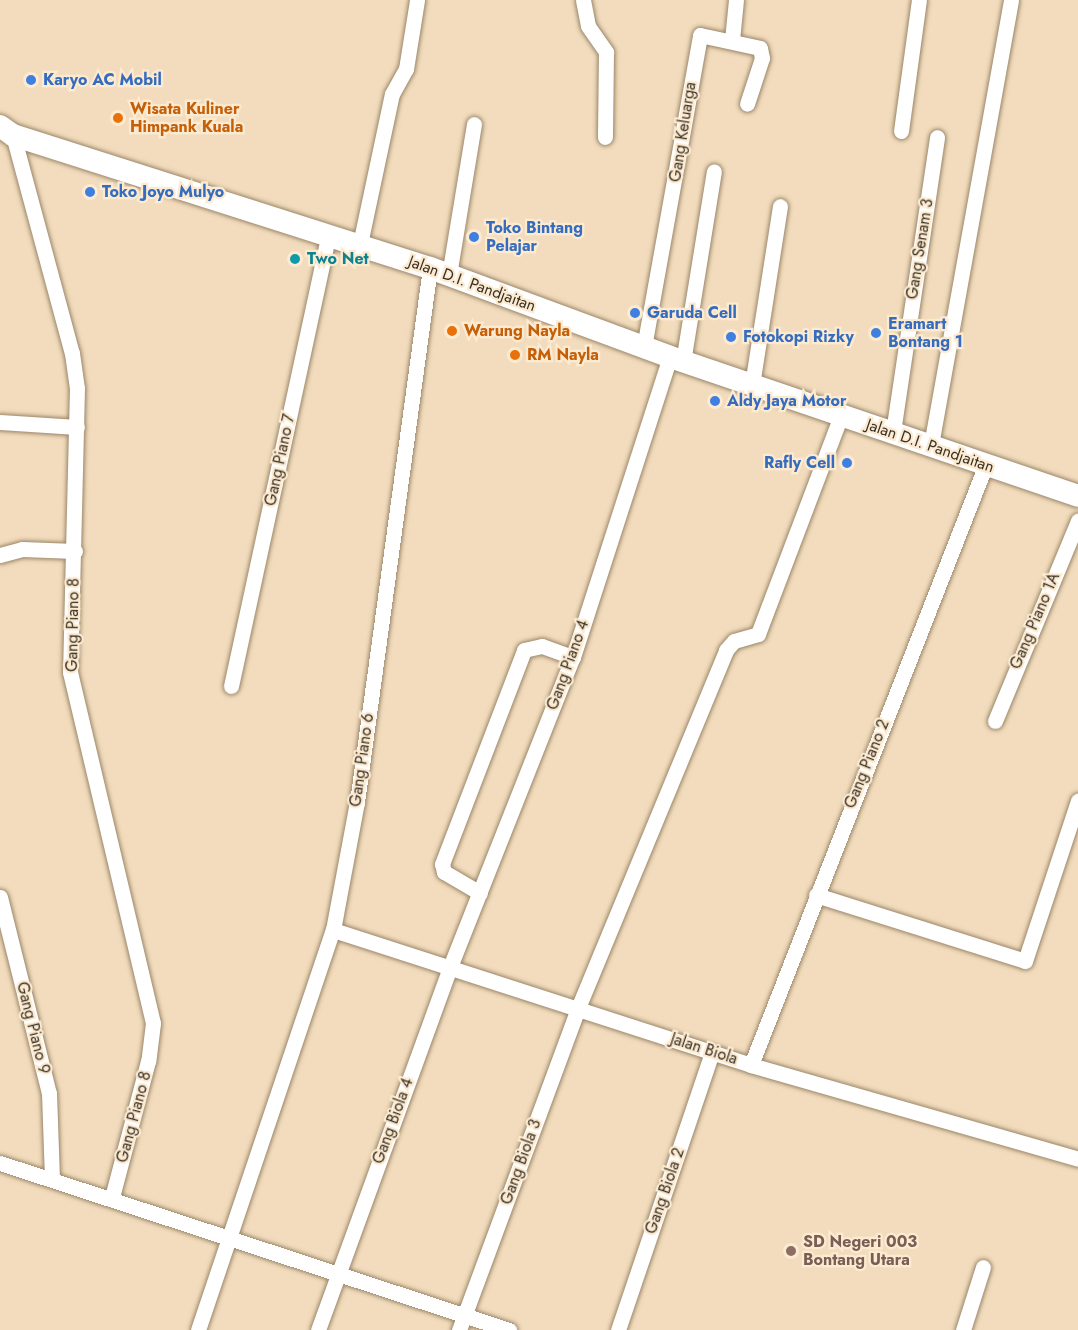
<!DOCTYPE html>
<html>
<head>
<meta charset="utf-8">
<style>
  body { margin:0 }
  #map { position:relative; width:1078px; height:1330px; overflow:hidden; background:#f2dcbd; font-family:Jost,sans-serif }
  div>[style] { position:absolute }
  .roads { filter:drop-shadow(0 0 2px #9b8669) drop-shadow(0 0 2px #9b8669) }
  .minor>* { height:15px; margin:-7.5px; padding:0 7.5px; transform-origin:7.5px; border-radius:7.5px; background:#fff }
  .secondary>* { height:22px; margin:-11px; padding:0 11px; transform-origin:11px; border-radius:11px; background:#fff }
  .dots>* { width:16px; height:16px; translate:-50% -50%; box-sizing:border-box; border:3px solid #fcead1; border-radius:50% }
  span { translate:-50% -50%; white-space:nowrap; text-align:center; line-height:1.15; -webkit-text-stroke:4.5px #fcead1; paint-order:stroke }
  .shop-label { font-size:16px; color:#366cbe; font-weight:700 }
  .left { translate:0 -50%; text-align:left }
  .right { translate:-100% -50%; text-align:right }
  .food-label { font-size:16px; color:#c56008; font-weight:700 }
  .street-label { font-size:16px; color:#393125 }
  .culture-label { font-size:16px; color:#0d838f; font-weight:700 }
  .education-label { font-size:16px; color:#785e54; font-weight:700 }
</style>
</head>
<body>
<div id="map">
  <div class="roads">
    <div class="minor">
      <i style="left:583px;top:0;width:26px;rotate:79deg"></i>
      <i style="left:588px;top:26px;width:32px;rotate:55deg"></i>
      <i style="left:606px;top:52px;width:85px;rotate:90.7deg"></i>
      <i style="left:732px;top:40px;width:40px;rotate:-84.3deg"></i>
      <i style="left:901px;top:131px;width:132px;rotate:-82.2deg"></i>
      <i style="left:13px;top:135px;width:226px;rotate:74.9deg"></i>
      <i style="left:72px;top:353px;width:35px;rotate:82deg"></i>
      <i style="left:77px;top:388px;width:284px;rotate:91.4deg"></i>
      <i style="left:70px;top:672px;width:361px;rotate:76.7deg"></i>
      <i style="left:153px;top:1023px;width:38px;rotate:97deg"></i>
      <i style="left:148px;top:1061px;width:141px;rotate:104.8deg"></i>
      <i style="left:360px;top:244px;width:153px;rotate:-78deg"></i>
      <i style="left:392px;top:94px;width:29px;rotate:-61deg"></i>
      <i style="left:406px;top:69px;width:70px;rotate:-80.9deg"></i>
      <i style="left:449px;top:275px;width:153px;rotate:-80.6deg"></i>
      <i style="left:644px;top:347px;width:317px;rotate:-79.8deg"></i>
      <i style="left:700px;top:35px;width:61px;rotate:12.2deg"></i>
      <i style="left:760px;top:48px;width:10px;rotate:79deg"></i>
      <i style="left:762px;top:58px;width:48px;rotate:108.1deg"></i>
      <i style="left:683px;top:362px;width:193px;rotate:-80.8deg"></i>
      <i style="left:752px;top:385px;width:181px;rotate:-81.1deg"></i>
      <i style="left:0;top:422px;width:77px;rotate:3.7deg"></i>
      <i style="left:893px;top:432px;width:298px;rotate:-81.5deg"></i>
      <i style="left:931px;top:445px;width:452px;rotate:-79.8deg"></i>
      <i style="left:0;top:555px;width:23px;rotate:-15deg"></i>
      <i style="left:22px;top:549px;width:53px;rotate:2.2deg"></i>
      <i style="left:231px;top:686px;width:463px;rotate:-77.8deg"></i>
      <i style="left:995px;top:721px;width:217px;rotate:-67.5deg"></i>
      <i style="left:480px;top:893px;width:42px;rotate:-149.7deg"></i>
      <i style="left:444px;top:872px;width:8px;rotate:-104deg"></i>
      <i style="left:442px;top:864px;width:229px;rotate:-69deg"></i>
      <i style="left:524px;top:650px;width:18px;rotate:-13deg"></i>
      <i style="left:542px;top:646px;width:33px;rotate:20deg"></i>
      <i style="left:816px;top:895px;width:219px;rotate:17.5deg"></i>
      <i style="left:1025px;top:961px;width:169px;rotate:-71.7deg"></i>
      <i style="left:0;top:897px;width:202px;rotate:76deg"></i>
      <i style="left:49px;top:1093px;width:85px;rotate:88deg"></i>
      <i style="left:333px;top:930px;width:439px;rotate:17.9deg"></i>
      <i style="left:751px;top:1065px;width:340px;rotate:16deg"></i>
      <i style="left:751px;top:1065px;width:645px;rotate:-68.64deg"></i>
      <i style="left:0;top:1163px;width:536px;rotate:18.16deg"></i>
      <i style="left:198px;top:1330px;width:422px;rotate:-71.4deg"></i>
      <i style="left:333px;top:930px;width:130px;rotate:-79.4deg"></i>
      <i style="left:357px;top:802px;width:539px;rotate:-82.22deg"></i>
      <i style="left:318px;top:1330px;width:386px;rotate:-70deg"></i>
      <i style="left:450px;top:967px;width:334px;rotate:-68.4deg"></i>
      <i style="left:573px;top:657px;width:315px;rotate:-72.1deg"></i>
      <i style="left:459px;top:1330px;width:343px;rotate:-69.7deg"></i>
      <i style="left:578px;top:1008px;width:387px;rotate:-67.5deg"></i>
      <i style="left:726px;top:650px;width:12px;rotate:-48deg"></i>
      <i style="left:734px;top:641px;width:25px;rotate:-16deg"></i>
      <i style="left:758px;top:634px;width:233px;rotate:-69.2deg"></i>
      <i style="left:618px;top:1330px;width:293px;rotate:-71.3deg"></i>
      <i style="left:963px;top:1330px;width:66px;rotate:-72.4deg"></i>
    </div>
    <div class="secondary">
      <i style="left:0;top:126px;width:16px;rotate:35deg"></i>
      <i style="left:13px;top:135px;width:438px;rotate:17.7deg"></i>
      <i style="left:430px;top:268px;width:256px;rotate:20.3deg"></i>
      <i style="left:670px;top:357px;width:431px;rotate:18.8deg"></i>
    </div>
  </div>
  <div class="dots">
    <i style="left:31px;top:80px;background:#3f7fe0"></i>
    <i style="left:118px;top:118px;background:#e8710a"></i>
    <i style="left:90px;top:192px;background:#3f7fe0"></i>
    <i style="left:474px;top:237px;background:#3f7fe0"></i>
    <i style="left:295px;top:259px;background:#0f9aa8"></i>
    <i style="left:635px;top:313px;background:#3f7fe0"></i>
    <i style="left:452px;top:331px;background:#e8710a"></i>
    <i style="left:876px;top:333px;background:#3f7fe0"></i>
    <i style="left:731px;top:337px;background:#3f7fe0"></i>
    <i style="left:515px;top:355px;background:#e8710a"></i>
    <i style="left:715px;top:401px;background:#3f7fe0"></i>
    <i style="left:847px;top:463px;background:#3f7fe0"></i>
    <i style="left:791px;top:1251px;background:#8d6e63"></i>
  </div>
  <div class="shop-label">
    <span class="left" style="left:43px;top:80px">Karyo AC Mobil</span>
    <span class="left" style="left:102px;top:192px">Toko Joyo Mulyo</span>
    <span class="left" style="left:486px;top:237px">Toko Bintang<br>Pelajar</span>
    <span class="left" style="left:647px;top:313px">Garuda Cell</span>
    <span class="left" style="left:888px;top:333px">Eramart<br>Bontang 1</span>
    <span class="left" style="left:743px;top:337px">Fotokopi Rizky</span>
    <span class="left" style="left:727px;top:401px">Aldy Jaya Motor</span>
    <span class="right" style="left:835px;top:463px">Rafly Cell</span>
  </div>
  <div class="food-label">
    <span class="left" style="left:130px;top:118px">Wisata Kuliner<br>Himpank Kuala</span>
    <span class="left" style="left:464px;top:331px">Warung Nayla</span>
    <span class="left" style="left:527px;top:355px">RM Nayla</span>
  </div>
  <div class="street-label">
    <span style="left:683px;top:132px;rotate:-81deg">Gang Keluarga</span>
    <span style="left:920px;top:249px;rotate:-81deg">Gang Senam 3</span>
    <span style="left:472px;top:284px;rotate:20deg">Jalan D.I. Pandjaitan</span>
    <span style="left:930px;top:446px;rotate:19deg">Jalan D.I. Pandjaitan</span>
    <span style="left:280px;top:460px;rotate:-78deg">Gang Piano 7</span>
    <span style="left:1035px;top:621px;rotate:-67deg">Gang Piano 1A</span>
    <span style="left:73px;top:625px;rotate:-89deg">Gang Piano 8</span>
    <span style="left:568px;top:665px;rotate:-70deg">Gang Piano 4</span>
    <span style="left:362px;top:760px;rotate:-82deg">Gang Piano 6</span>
    <span style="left:867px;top:764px;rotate:-68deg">Gang Piano 2</span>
    <span style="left:33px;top:1028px;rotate:76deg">Gang Piano 9</span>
    <span style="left:704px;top:1049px;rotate:18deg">Jalan Biola</span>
    <span style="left:134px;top:1117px;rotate:-75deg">Gang Piano 8</span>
    <span style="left:393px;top:1121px;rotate:-70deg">Gang Biola 4</span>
    <span style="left:521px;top:1162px;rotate:-70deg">Gang Biola 3</span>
    <span style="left:665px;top:1191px;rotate:-71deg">Gang Biola 2</span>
  </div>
  <div class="culture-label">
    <span class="left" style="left:307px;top:259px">Two Net</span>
  </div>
  <div class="education-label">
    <span class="left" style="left:803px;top:1251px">SD Negeri 003<br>Bontang Utara</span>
  </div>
</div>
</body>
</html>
